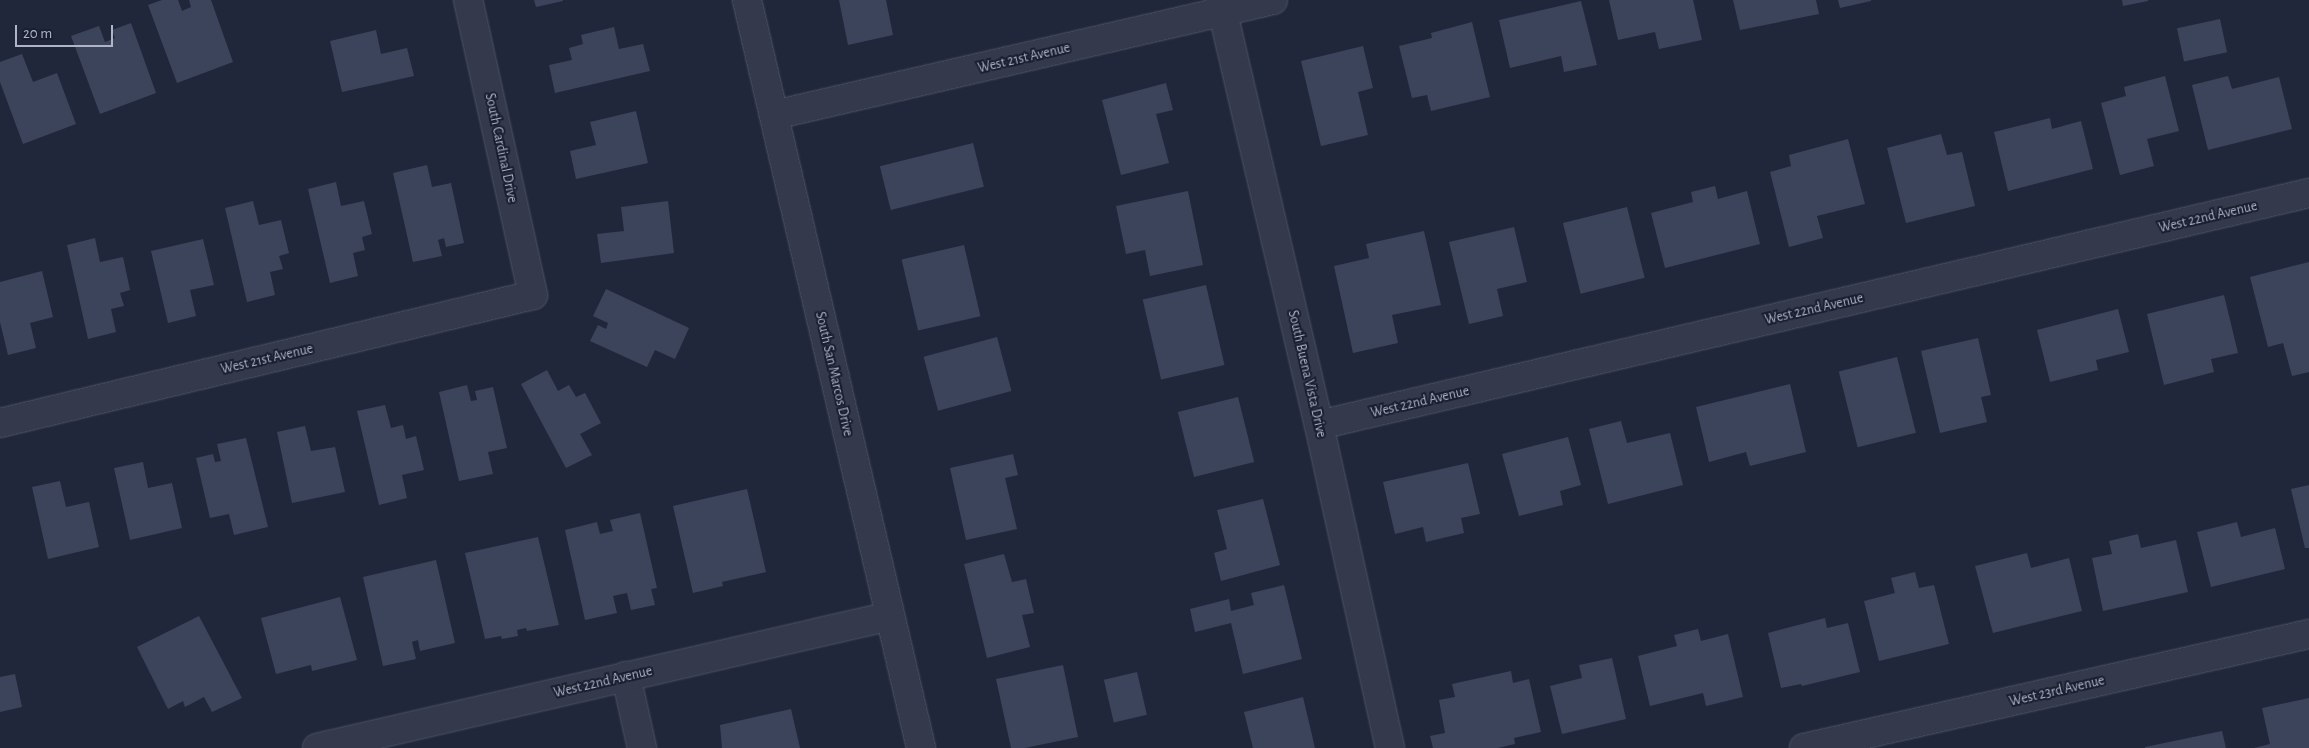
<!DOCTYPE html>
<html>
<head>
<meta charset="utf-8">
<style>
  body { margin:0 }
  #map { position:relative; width:2309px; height:748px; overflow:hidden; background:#20273b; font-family:"Alegreya Sans",sans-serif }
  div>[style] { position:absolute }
  .building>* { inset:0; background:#3c445b; transform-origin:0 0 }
  .roads { filter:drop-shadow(0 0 1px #4f5466) drop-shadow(0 0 1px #4f5466) }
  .minor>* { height:28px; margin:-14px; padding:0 14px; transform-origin:14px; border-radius:14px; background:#34394b }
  span { translate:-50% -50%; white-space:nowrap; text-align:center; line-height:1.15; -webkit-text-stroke:4px #191f30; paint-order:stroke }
  .street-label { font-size:14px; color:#afb4c7 }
  .scale { position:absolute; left:15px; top:25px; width:98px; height:22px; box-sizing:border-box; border:2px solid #afb4c7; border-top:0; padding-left:6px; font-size:15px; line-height:18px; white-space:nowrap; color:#afb4c7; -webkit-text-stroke:4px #191f30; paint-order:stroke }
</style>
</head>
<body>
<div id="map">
  <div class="building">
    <i style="clip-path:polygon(162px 0,178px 0,182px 11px,191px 7px,189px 0,211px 0,233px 62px,177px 83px,148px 5px)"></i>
    <i style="clip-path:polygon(534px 0,563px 0,563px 1px,536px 7px)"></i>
    <i style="clip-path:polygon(839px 0,886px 0,893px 35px,848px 45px)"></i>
    <i style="clip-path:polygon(1609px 0,1693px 0,1702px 40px,1659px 49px,1655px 32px,1618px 40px)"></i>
    <i style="clip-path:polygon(1733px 0,1816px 0,1819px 14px,1740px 30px)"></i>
    <i style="clip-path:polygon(1838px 0,1871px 0,1871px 1px,1840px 8px)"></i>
    <i style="clip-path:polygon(2122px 0,2148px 0,2148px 1px,2123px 6px)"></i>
    <i style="clip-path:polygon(1581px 1px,1597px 65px,1564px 72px,1561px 56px,1510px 68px,1499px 20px)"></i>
    <i style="left:2220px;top:19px;width:34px;height:44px;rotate:78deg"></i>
    <i style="clip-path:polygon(1472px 22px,1490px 97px,1431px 111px,1427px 95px,1412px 98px,1399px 46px,1432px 38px,1431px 33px)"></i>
    <i style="clip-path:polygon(131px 23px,156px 93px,100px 114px,71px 36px,99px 26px,105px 42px,115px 38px,112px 30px)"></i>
    <i style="clip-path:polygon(614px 27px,619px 49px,643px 44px,650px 71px,555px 93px,549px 65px,572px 60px,569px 48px,583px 44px,581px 35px)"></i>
    <i style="clip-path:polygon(376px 30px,381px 54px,407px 48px,414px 76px,342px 92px,330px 41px)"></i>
    <i style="clip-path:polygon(1363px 46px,1373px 88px,1358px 92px,1368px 135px,1321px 146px,1301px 61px)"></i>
    <i style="clip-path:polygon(22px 54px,33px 82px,57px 73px,76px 124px,23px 144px,0 82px,0 62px)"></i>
    <i style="clip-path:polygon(2165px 76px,2179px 131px,2147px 139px,2154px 166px,2120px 175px,2101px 103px,2126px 96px,2124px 87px)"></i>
    <i style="clip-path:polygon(2228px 76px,2232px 89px,2279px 77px,2292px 129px,2208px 150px,2192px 85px)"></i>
    <i style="clip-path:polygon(1166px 83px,1173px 110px,1156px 114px,1169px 163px,1121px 175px,1102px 100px)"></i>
    <i style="clip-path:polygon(636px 111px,648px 163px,576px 179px,570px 151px,596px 145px,590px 122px)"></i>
    <i style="clip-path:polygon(2050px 118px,2052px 129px,2081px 121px,2093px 169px,2008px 191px,1994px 132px)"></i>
    <i style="clip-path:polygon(1941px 134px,1947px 155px,1962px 152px,1975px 206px,1906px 223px,1887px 148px)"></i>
    <i style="clip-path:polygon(1848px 139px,1865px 204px,1817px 216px,1823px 238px,1789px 247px,1770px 172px,1791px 166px,1789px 155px)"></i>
    <i style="left:973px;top:143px;width:45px;height:96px;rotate:76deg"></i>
    <i style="clip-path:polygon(427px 165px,432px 187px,451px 183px,464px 243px,446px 247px,444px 238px,438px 240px,442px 256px,413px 262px,393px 173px)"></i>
    <i style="clip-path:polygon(336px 182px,341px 206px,364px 201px,372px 234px,362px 237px,365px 250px,353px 253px,358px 276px,330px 283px,308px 189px)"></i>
    <i style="clip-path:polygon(1715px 186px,1718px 199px,1747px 191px,1760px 244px,1665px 268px,1651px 213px,1693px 202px,1691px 192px)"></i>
    <i style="clip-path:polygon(1188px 191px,1203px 265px,1150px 276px,1145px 250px,1126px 254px,1116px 206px)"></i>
    <i style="clip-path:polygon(253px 201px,259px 225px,281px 220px,289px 253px,279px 256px,283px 269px,270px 272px,275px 295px,247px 302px,225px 208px)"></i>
    <i style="clip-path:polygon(668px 201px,674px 253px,601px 263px,597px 234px,624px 231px,621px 207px)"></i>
    <i style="left:1627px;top:207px;width:73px;height:66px;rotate:76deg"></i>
    <i style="clip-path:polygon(1514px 227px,1527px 282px,1497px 289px,1503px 316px,1469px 324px,1449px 242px)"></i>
    <i style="clip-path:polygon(1424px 231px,1441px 305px,1392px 315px,1398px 343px,1353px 353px,1334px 266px,1369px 258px,1366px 244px)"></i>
    <i style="clip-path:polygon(95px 238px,100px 262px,123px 257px,130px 290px,120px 293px,124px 306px,111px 309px,116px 332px,88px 339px,67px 245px)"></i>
    <i style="clip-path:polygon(203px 239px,214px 285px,190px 290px,196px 316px,168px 323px,151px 251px)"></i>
    <i style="left:964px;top:245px;width:73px;height:64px;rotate:77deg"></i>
    <i style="clip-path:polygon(2309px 262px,2309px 372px,2292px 376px,2283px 343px,2268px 347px,2250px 277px)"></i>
    <i style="clip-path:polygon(42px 271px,53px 317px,30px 323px,36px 348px,8px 355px,0 322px,0 282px)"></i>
    <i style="left:1206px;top:285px;width:82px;height:65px;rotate:77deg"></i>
    <i style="clip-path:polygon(606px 289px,689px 328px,675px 359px,655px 350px,647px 367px,590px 341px,598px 325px,606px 329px,608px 323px,593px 316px)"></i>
    <i style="clip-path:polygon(2224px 295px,2238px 353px,2211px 359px,2214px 372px,2164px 385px,2147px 314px)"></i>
    <i style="clip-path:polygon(2118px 309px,2129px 352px,2096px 360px,2098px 370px,2050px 382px,2037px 330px)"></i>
    <i style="left:997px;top:337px;width:56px;height:76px;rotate:75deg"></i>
    <i style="clip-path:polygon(1978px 338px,1991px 395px,1981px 397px,1987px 422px,1940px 433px,1921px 351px)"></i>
    <i style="left:1897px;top:357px;width:78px;height:60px;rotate:76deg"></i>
    <i style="clip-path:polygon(547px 370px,558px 391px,569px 385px,576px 397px,585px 393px,601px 423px,580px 434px,592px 455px,566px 468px,521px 384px)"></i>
    <i style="clip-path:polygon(1790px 384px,1806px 452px,1750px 466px,1746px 452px,1709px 462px,1696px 407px)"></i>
    <i style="clip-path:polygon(467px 385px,471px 401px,477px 400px,475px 391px,493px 387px,507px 448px,488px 452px,493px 474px,459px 481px,439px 392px)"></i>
    <i style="left:1238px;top:397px;width:67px;height:62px;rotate:76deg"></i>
    <i style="clip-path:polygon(385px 405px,391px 428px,403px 425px,406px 439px,416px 436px,424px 470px,402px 475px,407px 498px,379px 505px,357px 411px)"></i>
    <i style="clip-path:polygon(1621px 421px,1627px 443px,1670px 433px,1683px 485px,1608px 504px,1589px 429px)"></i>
    <i style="clip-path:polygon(305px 426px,311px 451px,335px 447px,345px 492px,292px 503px,277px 432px)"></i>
    <i style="clip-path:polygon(1568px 437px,1581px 485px,1560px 491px,1563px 505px,1519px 516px,1502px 454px)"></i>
    <i style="clip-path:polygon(246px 438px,268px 527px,234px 535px,229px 514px,210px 518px,196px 458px,213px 454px,215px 462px,221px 461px,217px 444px)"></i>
    <i style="clip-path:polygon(1013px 454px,1018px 475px,1005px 478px,1017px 529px,966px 540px,950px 468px)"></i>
    <i style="clip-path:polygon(143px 462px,148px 488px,172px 483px,182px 528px,130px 540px,114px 468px)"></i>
    <i style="clip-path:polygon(1468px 463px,1480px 514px,1461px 518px,1464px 533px,1426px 542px,1423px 527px,1395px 534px,1383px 482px)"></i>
    <i style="clip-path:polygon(60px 481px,66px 507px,89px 502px,99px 547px,48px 559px,32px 487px)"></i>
    <i style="clip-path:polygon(2309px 485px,2309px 548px,2305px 548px,2291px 489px)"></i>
    <i style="clip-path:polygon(747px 489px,766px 572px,722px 582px,723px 586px,693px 593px,673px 506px)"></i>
    <i style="clip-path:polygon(1263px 499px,1280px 565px,1221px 581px,1214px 553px,1227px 549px,1217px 510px)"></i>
    <i style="clip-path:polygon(640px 513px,657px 588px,651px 589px,655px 605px,631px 610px,627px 593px,613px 596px,617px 613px,585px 620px,565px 530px,597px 522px,600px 534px,613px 531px,610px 520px)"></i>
    <i style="clip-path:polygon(2237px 522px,2241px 537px,2275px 528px,2285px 569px,2211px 587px,2197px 532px)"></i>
    <i style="clip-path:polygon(2138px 534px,2141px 548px,2176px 540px,2188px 592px,2103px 611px,2092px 558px,2112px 554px,2109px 541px)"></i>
    <i style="clip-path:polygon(538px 537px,559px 625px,527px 631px,526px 628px,517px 630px,518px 636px,502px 639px,501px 636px,485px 639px,465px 553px)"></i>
    <i style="clip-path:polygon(2027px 553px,2031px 568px,2069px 558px,2082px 611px,1993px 633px,1975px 566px)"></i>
    <i style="clip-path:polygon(1004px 554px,1012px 582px,1026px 579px,1034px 613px,1022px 615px,1030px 647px,987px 658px,964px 564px)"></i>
    <i style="clip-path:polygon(436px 560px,455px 643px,420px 651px,418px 640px,412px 642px,416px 659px,383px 666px,363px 577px)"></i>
    <i style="clip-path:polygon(1915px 572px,1919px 588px,1934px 585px,1949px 644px,1879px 661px,1864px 601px,1895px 593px,1891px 578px)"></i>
    <i style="clip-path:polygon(1284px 585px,1302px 659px,1243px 674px,1231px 623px,1195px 632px,1190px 609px,1229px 599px,1231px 611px,1254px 605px,1251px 593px)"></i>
    <i style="clip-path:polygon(340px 597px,357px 660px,312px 671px,311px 665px,276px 674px,261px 618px)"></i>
    <i style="clip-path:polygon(199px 616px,242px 698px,212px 712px,204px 697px,185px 707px,183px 701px,168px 709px,137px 647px)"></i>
    <i style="clip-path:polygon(1825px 618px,1827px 628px,1848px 623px,1860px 672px,1802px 686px,1801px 684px,1781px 688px,1768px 633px)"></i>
    <i style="clip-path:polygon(1698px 629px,1701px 641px,1728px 634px,1743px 697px,1706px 706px,1703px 693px,1650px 706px,1638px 656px,1677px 646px,1674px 635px)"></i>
    <i style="clip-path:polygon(1612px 658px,1626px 719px,1562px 734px,1550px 686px,1582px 678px,1579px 665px)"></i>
    <i style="clip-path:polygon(1063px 665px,1078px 737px,1025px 748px,1011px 748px,996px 679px)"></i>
    <i style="clip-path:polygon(1511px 671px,1513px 683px,1529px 679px,1541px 732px,1514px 738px,1515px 744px,1498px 748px,1433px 748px,1430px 736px,1445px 733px,1439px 700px,1455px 697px,1452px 684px)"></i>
    <i style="left:1137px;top:672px;width:44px;height:34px;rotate:77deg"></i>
    <i style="clip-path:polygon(15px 674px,22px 707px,0 712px,0 677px)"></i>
    <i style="clip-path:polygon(1303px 697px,1315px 748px,1253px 748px,1244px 712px)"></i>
    <i style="clip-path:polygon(2309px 698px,2309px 748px,2254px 748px,2270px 744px,2262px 708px)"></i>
    <i style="clip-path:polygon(791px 709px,800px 748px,722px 748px,720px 725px)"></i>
    <i style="clip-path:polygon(2222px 731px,2226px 748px,2145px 748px,2145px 747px)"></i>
  </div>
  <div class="roads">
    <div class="minor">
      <i style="left:747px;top:0;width:768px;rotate:76.9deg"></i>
      <i style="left:1220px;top:0;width:436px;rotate:76.9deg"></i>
      <i style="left:1319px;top:425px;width:331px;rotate:77.6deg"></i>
      <i style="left:774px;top:115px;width:512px;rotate:-12.98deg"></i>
      <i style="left:0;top:423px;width:548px;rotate:-13.5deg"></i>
      <i style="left:533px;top:295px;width:302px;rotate:-102.4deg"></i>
      <i style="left:1319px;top:425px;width:1017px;rotate:-13.19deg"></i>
      <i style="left:626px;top:676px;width:74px;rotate:77.5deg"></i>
      <i style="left:317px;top:748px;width:588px;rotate:-12.97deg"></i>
      <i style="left:1804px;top:748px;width:518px;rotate:-12.72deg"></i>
    </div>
  </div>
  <div class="street-label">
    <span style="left:1024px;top:58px;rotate:-13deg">West 21st Avenue</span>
    <span style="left:501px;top:148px;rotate:78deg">South Cardinal Drive</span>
    <span style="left:2208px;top:217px;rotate:-13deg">West 22nd Avenue</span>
    <span style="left:1814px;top:309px;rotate:-13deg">West 22nd Avenue</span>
    <span style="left:267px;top:359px;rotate:-13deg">West 21st Avenue</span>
    <span style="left:834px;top:374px;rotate:77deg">South San Marcos Drive</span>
    <span style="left:1307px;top:374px;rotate:77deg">South Buena Vista Drive</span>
    <span style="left:1420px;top:402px;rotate:-13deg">West 22nd Avenue</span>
    <span style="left:603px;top:682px;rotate:-13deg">West 22nd Avenue</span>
    <span style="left:2057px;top:691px;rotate:-13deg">West 23rd Avenue</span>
  </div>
  <div class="scale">20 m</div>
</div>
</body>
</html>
